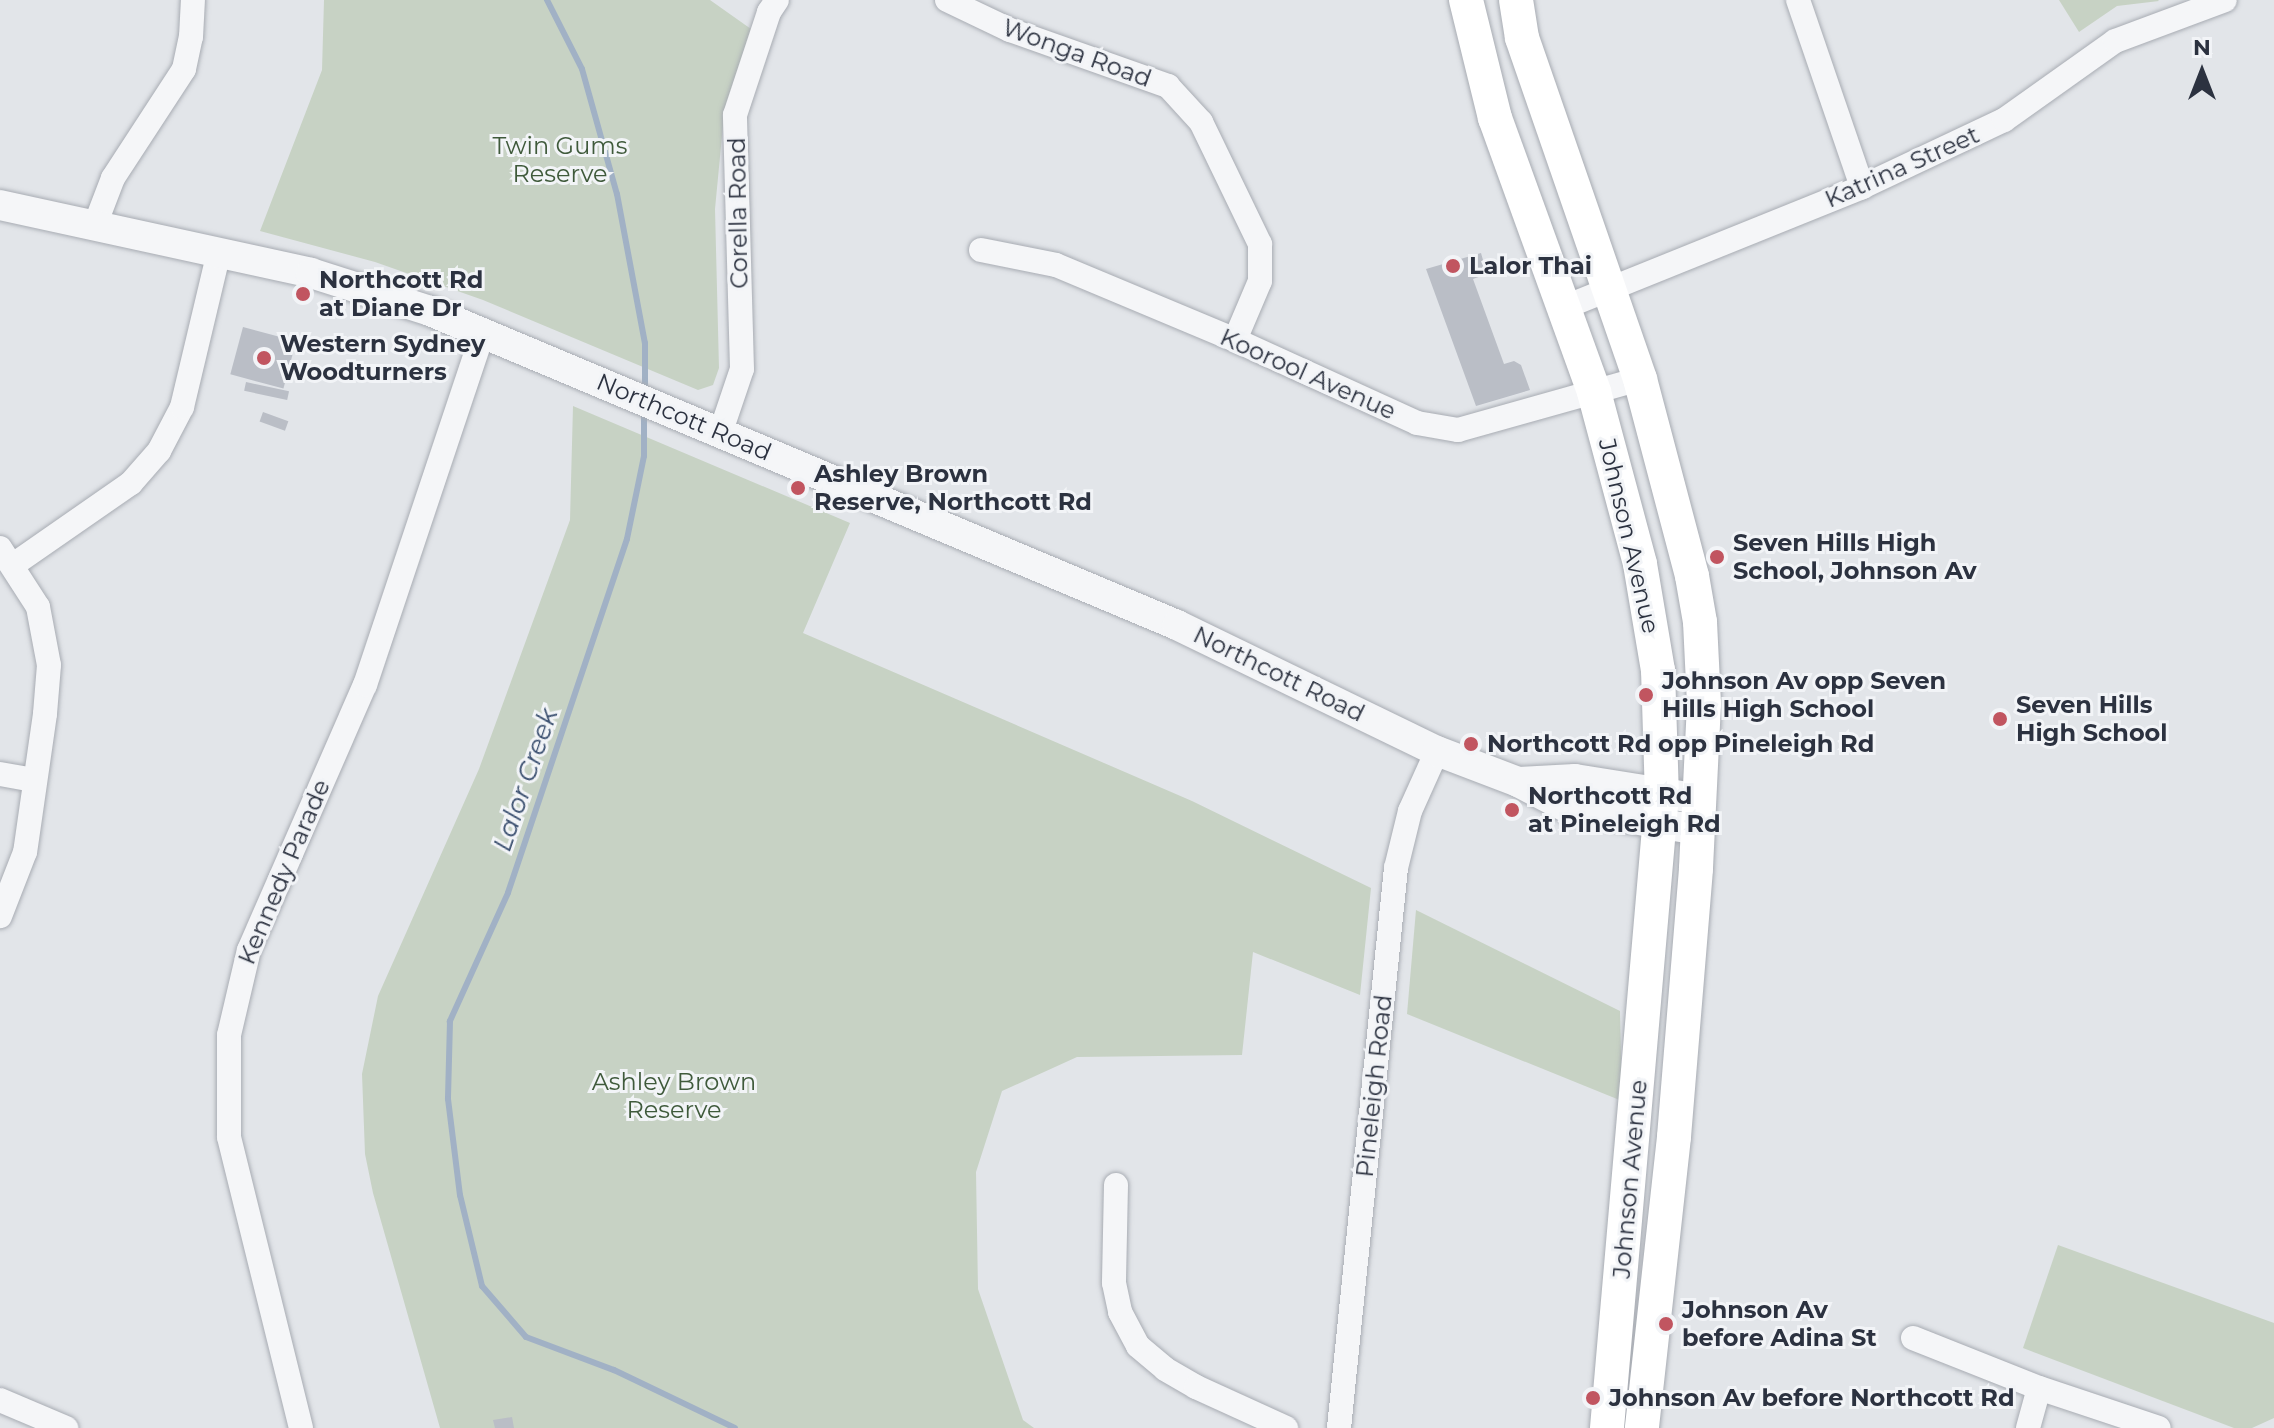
<!DOCTYPE html>
<html>
<head>
<meta charset="utf-8">
<style>
  body { margin:0 }
  #map { position:relative; width:2274px; height:1428px; overflow:hidden; background:#e2e5e9; font-family:Montserrat,sans-serif }
  div>[style] { position:absolute }
  .green>* { inset:0; background:#c7d2c4 }
  .stream>* { height:6px; margin:-3px; padding:0 3px; transform-origin:3px; border-radius:3px; background:#a1b1c5 }
  .building>* { inset:0; background:#babec6; transform-origin:0 0 }
  .roads { filter:drop-shadow(0 0 2px #a8acb3) drop-shadow(0 0 2px #a8acb3) }
  .minor>* { height:24px; margin:-12px; padding:0 12px; transform-origin:12px; border-radius:12px; background:#f5f6f8 }
  .tertiary>* { height:30px; margin:-15px; padding:0 15px; transform-origin:15px; border-radius:15px; background:#f5f6f8 }
  .secondary>* { height:34px; margin:-17px; padding:0 17px; transform-origin:17px; border-radius:17px; background:#fff }
  .dots>* { width:22px; height:22px; translate:-50% -50%; box-sizing:border-box; border:4px solid #f2f4f7; border-radius:50% }
  span { translate:-50% -50%; white-space:nowrap; text-align:center; line-height:1.15; -webkit-text-stroke:6px #f2f4f7; paint-order:stroke }
  .street-label { font-size:24px; color:#2c3240 }
  .park-label { font-size:24px; color:#3f5a3b }
  .poi-label { font-size:24px; color:#2c3240; font-weight:700 }
  .left { translate:0 -50%; text-align:left }
  .water-label { font-size:26px; color:#3a4f6f; font-style:italic }
  .north { position:absolute; left:2162px; top:32px; width:80px; height:80px; -webkit-text-stroke:6px #f2f4f7; paint-order:stroke; rotate:0deg; font-size:22px; font-weight:700; line-height:32px; text-align:center; color:#2c3240 }
  .north::after { content:''; display:block; margin:auto; width:28px; height:36px; background:#2c3240; clip-path:polygon(50% 0,100% 100%,50% 72%,0 100%) }
</style>
</head>
<body>
<div id="map">
  <div class="green">
    <i style="clip-path:polygon(324px 0,710px 0,751px 29px,724px 115px,715px 209px,719px 368px,713px 385px,698px 390px,483px 300px,375px 262px,260px 231px,322px 70px)"></i>
    <i style="clip-path:polygon(2059px 0,2158px 0,2159px 1px,2117px 6px,2079px 32px)"></i>
    <i style="clip-path:polygon(573px 406px,850px 523px,803px 633px,1192px 801px,1371px 888px,1360px 995px,1253px 952px,1242px 1055px,1077px 1057px,1002px 1091px,976px 1172px,978px 1289px,1023px 1420px,1034px 1428px,440px 1428px,373px 1193px,365px 1154px,362px 1074px,378px 996px,479px 769px,570px 520px)"></i>
    <i style="clip-path:polygon(1416px 910px,1620px 1011px,1622px 1101px,1407px 1014px)"></i>
    <i style="clip-path:polygon(2058px 1245px,2274px 1323px,2274px 1418px,2252px 1428px,2234px 1428px,2023px 1348px)"></i>
  </div>
  <div class="stream">
    <i style="left:547px;top:0;width:77px;rotate:63.1deg"></i>
    <i style="left:582px;top:69px;width:130px;rotate:74.4deg"></i>
    <i style="left:617px;top:194px;width:152px;rotate:79.4deg"></i>
    <i style="left:645px;top:343px;width:50px;rotate:90deg"></i>
    <i style="left:644px;top:412px;width:44px;rotate:90deg"></i>
    <i style="left:644px;top:456px;width:85px;rotate:101.6deg"></i>
    <i style="left:627px;top:539px;width:373px;rotate:108.6deg"></i>
    <i style="left:508px;top:893px;width:141px;rotate:114.4deg"></i>
    <i style="left:450px;top:1021px;width:78px;rotate:91.5deg"></i>
    <i style="left:448px;top:1099px;width:97px;rotate:82.9deg"></i>
    <i style="left:460px;top:1195px;width:94px;rotate:76.4deg"></i>
    <i style="left:482px;top:1286px;width:67px;rotate:49.2deg"></i>
    <i style="left:526px;top:1337px;width:94px;rotate:20.6deg"></i>
    <i style="left:614px;top:1370px;width:134px;rotate:25.6deg"></i>
  </div>
  <div class="building">
    <i style="clip-path:polygon(1481px 253px,1487px 274px,1473px 279px,1504px 364px,1514px 361px,1521px 365px,1530px 390px,1476px 406px,1426px 269px)"></i>
    <i style="left:243px;top:327px;width:55px;height:49px;rotate:15deg"></i>
    <i style="left:246px;top:382px;width:44px;height:9px;rotate:12deg"></i>
    <i style="left:263px;top:412px;width:27px;height:10px;rotate:20deg"></i>
    <i style="clip-path:polygon(512px 1417px,514px 1428px,495px 1428px,493px 1420px)"></i>
  </div>
  <div class="roads">
    <div class="minor">
      <i style="left:947px;top:0;width:70px;rotate:25.5deg"></i>
      <i style="left:1010px;top:30px;width:168px;rotate:19.5deg"></i>
      <i style="left:1168px;top:86px;width:49px;rotate:47.5deg"></i>
      <i style="left:1201px;top:122px;width:136px;rotate:64.2deg"></i>
      <i style="left:1260px;top:244px;width:37px;rotate:90deg"></i>
      <i style="left:1260px;top:281px;width:64px;rotate:113deg"></i>
      <i style="left:1798px;top:0;width:198px;rotate:71.1deg"></i>
      <i style="left:95px;top:225px;width:50px;rotate:-69deg"></i>
      <i style="left:113px;top:178px;width:130px;rotate:-56.9deg"></i>
      <i style="left:184px;top:69px;width:33px;rotate:-78deg"></i>
      <i style="left:191px;top:37px;width:37px;rotate:-87deg"></i>
      <i style="left:981px;top:250px;width:76px;rotate:11.3deg"></i>
      <i style="left:1056px;top:265px;width:194px;rotate:22.7deg"></i>
      <i style="left:1235px;top:340px;width:200px;rotate:24.5deg"></i>
      <i style="left:1417px;top:423px;width:42px;rotate:9.7deg"></i>
      <i style="left:1458px;top:430px;width:189px;rotate:-15.7deg"></i>
      <i style="left:1563px;top:308px;width:323px;rotate:-22deg"></i>
      <i style="left:1862px;top:187px;width:157px;rotate:-25.3deg"></i>
      <i style="left:2004px;top:120px;width:136px;rotate:-35.4deg"></i>
      <i style="left:2115px;top:41px;width:117px;rotate:-20.4deg"></i>
      <i style="left:721px;top:431px;width:65px;rotate:-71.3deg"></i>
      <i style="left:742px;top:369px;width:254px;rotate:-91.6deg"></i>
      <i style="left:735px;top:115px;width:108px;rotate:-71.7deg"></i>
      <i style="left:769px;top:12px;width:14px;rotate:-56deg"></i>
      <i style="left:0;top:548px;width:70px;rotate:57.2deg"></i>
      <i style="left:38px;top:607px;width:59px;rotate:79.3deg"></i>
      <i style="left:49px;top:665px;width:49px;rotate:94.7deg"></i>
      <i style="left:45px;top:714px;width:139px;rotate:98.2deg"></i>
      <i style="left:25px;top:852px;width:69px;rotate:111.3deg"></i>
      <i style="left:13px;top:565px;width:144px;rotate:-34.8deg"></i>
      <i style="left:131px;top:483px;width:43px;rotate:-48.8deg"></i>
      <i style="left:159px;top:451px;width:50px;rotate:-62.4deg"></i>
      <i style="left:182px;top:407px;width:159px;rotate:-76.6deg"></i>
      <i style="left:0;top:774px;width:35px;rotate:10deg"></i>
      <i style="left:1116px;top:1185px;width:98px;rotate:91.2deg"></i>
      <i style="left:1114px;top:1283px;width:30px;rotate:78deg"></i>
      <i style="left:1120px;top:1312px;width:38px;rotate:62deg"></i>
      <i style="left:1138px;top:1346px;width:35px;rotate:40deg"></i>
      <i style="left:1165px;top:1369px;width:36px;rotate:30deg"></i>
      <i style="left:1196px;top:1387px;width:99px;rotate:24.5deg"></i>
      <i style="left:1913px;top:1338px;width:136px;rotate:21.6deg"></i>
      <i style="left:2039px;top:1388px;width:126px;rotate:18.4deg"></i>
      <i style="left:0;top:1400px;width:72px;rotate:23deg"></i>
      <i style="left:301px;top:1428px;width:300px;rotate:-103.9deg"></i>
      <i style="left:229px;top:1137px;width:102px;rotate:-90deg"></i>
      <i style="left:229px;top:1035px;width:87px;rotate:-76.8deg"></i>
      <i style="left:249px;top:950px;width:289px;rotate:-66.4deg"></i>
      <i style="left:365px;top:685px;width:372px;rotate:-71.5deg"></i>
      <i style="left:1339px;top:1428px;width:563px;rotate:-84.19deg"></i>
      <i style="left:1396px;top:868px;width:59px;rotate:-76.2deg"></i>
      <i style="left:1410px;top:811px;width:66px;rotate:-65.8deg"></i>
      <i style="left:2028px;top:1428px;width:41px;rotate:-74.6deg"></i>
    </div>
    <div class="tertiary">
      <i style="left:0;top:205px;width:318px;rotate:12.3deg"></i>
      <i style="left:311px;top:273px;width:125px;rotate:17.7deg"></i>
      <i style="left:430px;top:311px;width:810px;rotate:22.8deg"></i>
      <i style="left:1177px;top:625px;width:289px;rotate:25.9deg"></i>
      <i style="left:1437px;top:751px;width:87px;rotate:20.9deg"></i>
      <i style="left:1518px;top:782px;width:56px;rotate:27.5deg"></i>
      <i style="left:1568px;top:808px;width:132px;rotate:9.6deg"></i>
      <i style="left:1519px;top:782px;width:56px;rotate:-3.1deg"></i>
      <i style="left:1575px;top:779px;width:127px;rotate:9.1deg"></i>
    </div>
    <div class="secondary">
      <i style="left:1466px;top:0;width:122px;rotate:76.2deg"></i>
      <i style="left:1495px;top:118px;width:291px;rotate:70.1deg"></i>
      <i style="left:1594px;top:392px;width:178px;rotate:75deg"></i>
      <i style="left:1640px;top:564px;width:108px;rotate:80.4deg"></i>
      <i style="left:1658px;top:670px;width:124px;rotate:88.2deg"></i>
      <i style="left:1662px;top:794px;width:636px;rotate:94.96deg"></i>
      <i style="left:1516px;top:0;width:38px;rotate:81deg"></i>
      <i style="left:1522px;top:38px;width:361px;rotate:70.9deg"></i>
      <i style="left:1640px;top:379px;width:204px;rotate:75.2deg"></i>
      <i style="left:1692px;top:576px;width:47px;rotate:80.1deg"></i>
      <i style="left:1700px;top:622px;width:82px;rotate:87.2deg"></i>
      <i style="left:1704px;top:704px;width:165px;rotate:92.8deg"></i>
      <i style="left:1696px;top:869px;width:269px;rotate:94.7deg"></i>
      <i style="left:1674px;top:1137px;width:293px;rotate:96.3deg"></i>
    </div>
  </div>
  <div class="dots">
    <i style="left:1453px;top:266px;background:#c15560"></i>
    <i style="left:303px;top:294px;background:#c15560"></i>
    <i style="left:264px;top:358px;background:#c15560"></i>
    <i style="left:798px;top:488px;background:#c15560"></i>
    <i style="left:1717px;top:557px;background:#c15560"></i>
    <i style="left:1646px;top:695px;background:#c15560"></i>
    <i style="left:2000px;top:719px;background:#c15560"></i>
    <i style="left:1471px;top:744px;background:#c15560"></i>
    <i style="left:1512px;top:810px;background:#c15560"></i>
    <i style="left:1666px;top:1324px;background:#c15560"></i>
    <i style="left:1593px;top:1398px;background:#c15560"></i>
  </div>
  <div class="street-label">
    <span style="left:1077px;top:53px;rotate:20deg">Wonga Road</span>
    <span style="left:1902px;top:167px;rotate:-24deg">Katrina Street</span>
    <span style="left:738px;top:213px;rotate:-91deg">Corella Road</span>
    <span style="left:1308px;top:374px;rotate:24deg">Koorool Avenue</span>
    <span style="left:684px;top:417px;rotate:23deg">Northcott Road</span>
    <span style="left:1629px;top:536px;rotate:77deg">Johnson Avenue</span>
    <span style="left:1279px;top:674px;rotate:26deg">Northcott Road</span>
    <span style="left:284px;top:872px;rotate:-67deg">Kennedy Parade</span>
    <span style="left:1374px;top:1086px;rotate:-84deg">Pineleigh Road</span>
    <span style="left:1630px;top:1179px;rotate:-85deg">Johnson Avenue</span>
  </div>
  <div class="park-label">
    <span style="left:560px;top:160px">Twin Gums<br>Reserve</span>
    <span style="left:674px;top:1096px">Ashley Brown<br>Reserve</span>
  </div>
  <div class="poi-label">
    <span class="left" style="left:1469px;top:266px">Lalor Thai</span>
    <span class="left" style="left:319px;top:294px">Northcott Rd<br>at Diane Dr</span>
    <span class="left" style="left:280px;top:358px">Western Sydney<br>Woodturners</span>
    <span class="left" style="left:814px;top:488px">Ashley Brown<br>Reserve, Northcott Rd</span>
    <span class="left" style="left:1733px;top:557px">Seven Hills High<br>School, Johnson Av</span>
    <span class="left" style="left:1662px;top:695px">Johnson Av opp Seven<br>Hills High School</span>
    <span class="left" style="left:2016px;top:719px">Seven Hills<br>High School</span>
    <span class="left" style="left:1487px;top:744px">Northcott Rd opp Pineleigh Rd</span>
    <span class="left" style="left:1528px;top:810px">Northcott Rd<br>at Pineleigh Rd</span>
    <span class="left" style="left:1682px;top:1324px">Johnson Av<br>before Adina St</span>
    <span class="left" style="left:1609px;top:1398px">Johnson Av before Northcott Rd</span>
  </div>
  <div class="water-label">
    <span style="left:526px;top:780px;rotate:-71deg">Lalor Creek</span>
  </div>
  <div class="north">N</div>
</div>
</body>
</html>
